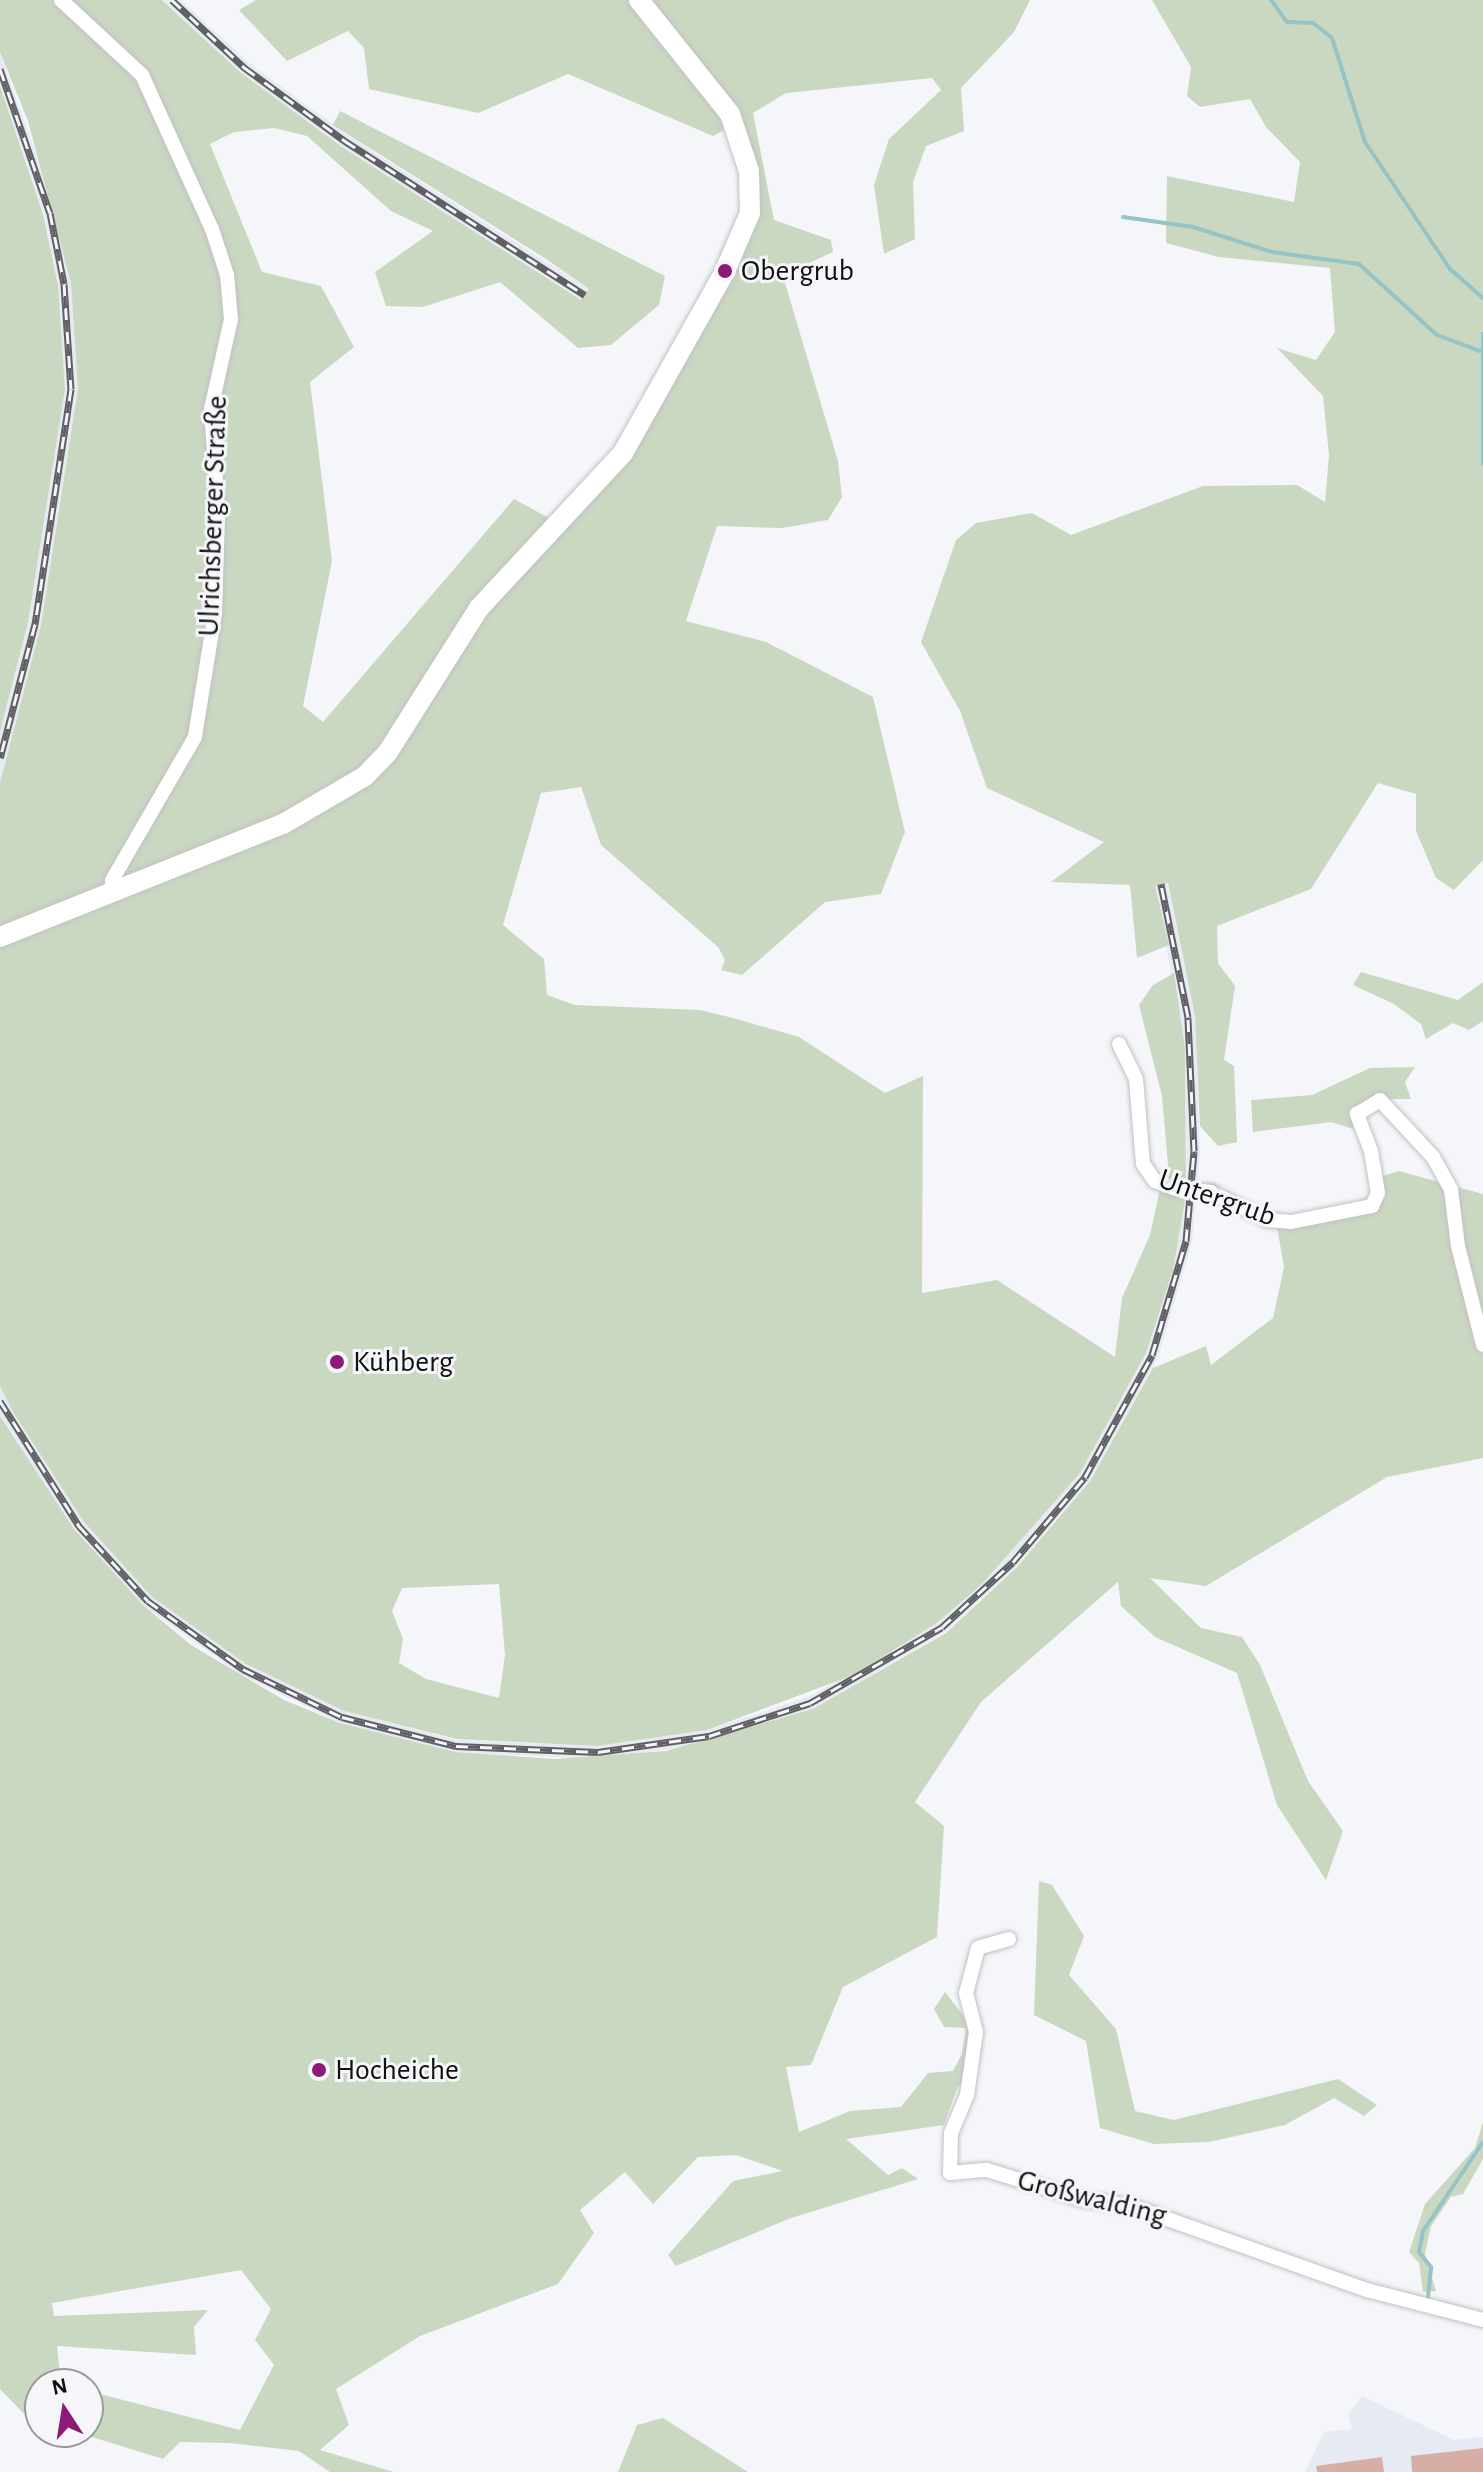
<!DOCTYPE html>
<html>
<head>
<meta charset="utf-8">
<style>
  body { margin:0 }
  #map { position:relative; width:1483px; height:2472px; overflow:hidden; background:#f5f6f9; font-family:"Alegreya Sans",sans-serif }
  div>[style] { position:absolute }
  .built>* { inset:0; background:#e6eaf3 }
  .green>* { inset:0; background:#cad7c1 }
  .stream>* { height:4px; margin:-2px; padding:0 2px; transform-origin:2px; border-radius:2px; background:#95c4c6 }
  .building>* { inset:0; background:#d7aea5 }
  .roads { filter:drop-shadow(0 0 2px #c0c1c4) drop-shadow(0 0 2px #c0c1c4) }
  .street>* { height:14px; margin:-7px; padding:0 7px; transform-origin:7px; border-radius:7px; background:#fff }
  .secondary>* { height:20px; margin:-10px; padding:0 10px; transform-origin:10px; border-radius:10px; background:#fff }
  .rail>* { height:7px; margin-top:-3.5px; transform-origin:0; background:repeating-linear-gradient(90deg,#f5f6f9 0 12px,#606062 0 24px); box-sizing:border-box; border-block:2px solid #606062 }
  .bridges { filter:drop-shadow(0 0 2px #c0c1c4) drop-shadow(0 0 2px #c0c1c4) }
  .street-bridge>* { height:14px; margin:-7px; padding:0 7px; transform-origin:7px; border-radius:7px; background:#fff }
  .dots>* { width:22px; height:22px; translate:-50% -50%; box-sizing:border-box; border:4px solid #f5f6f9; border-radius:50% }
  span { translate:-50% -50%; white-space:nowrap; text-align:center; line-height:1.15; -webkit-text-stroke:6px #f5f6f9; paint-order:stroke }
  .poi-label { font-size:30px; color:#101011 }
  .left { translate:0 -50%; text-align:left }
  .street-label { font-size:30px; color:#101011 }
  .north { position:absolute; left:24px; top:2368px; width:80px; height:80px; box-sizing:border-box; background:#f5f6f9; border:2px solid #999a9c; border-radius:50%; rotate:348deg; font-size:22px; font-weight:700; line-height:32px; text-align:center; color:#101011 }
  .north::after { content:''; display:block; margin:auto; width:28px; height:36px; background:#8e1979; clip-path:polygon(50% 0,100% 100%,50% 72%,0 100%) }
</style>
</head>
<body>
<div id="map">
  <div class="built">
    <i style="clip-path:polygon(163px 0,181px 0,249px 63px,349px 136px,589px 289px,582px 300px,342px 147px,241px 73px)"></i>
    <i style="clip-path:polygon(0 52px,56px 211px,71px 283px,78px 389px,41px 625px,0 783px,0 732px,28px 622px,65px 389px,58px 284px,44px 214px,0 86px)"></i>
    <i style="clip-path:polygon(1167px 882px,1195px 1016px,1200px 1151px,1192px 1242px,1158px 1358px,1090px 1480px,1017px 1566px,945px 1632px,813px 1709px,710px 1743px,598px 1759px,455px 1752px,340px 1723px,240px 1674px,144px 1606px,74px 1529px,0 1415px,0 1386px,84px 1522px,152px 1597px,246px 1664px,344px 1711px,457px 1740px,597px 1746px,707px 1730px,808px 1697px,896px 1650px,982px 1584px,1080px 1473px,1146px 1353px,1173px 1270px,1187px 1187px,1185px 1049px,1155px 886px)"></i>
    <i style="clip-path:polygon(1362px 2396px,1454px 2440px,1483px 2437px,1483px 2472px,1305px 2472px,1324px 2432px,1352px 2429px,1348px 2414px)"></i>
  </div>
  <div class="green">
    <i style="clip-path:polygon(evenodd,0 0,162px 0,241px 73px,342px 147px,581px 300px,589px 289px,546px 259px,333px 125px,340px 111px,665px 276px,659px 305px,611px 345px,578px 348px,500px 282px,423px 307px,386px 306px,375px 272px,433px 231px,391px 211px,307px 136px,274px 128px,234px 132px,210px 144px,262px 272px,321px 286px,354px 347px,310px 382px,332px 561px,303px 706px,323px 722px,514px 499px,560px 524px,602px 483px,750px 213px,735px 124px,713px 136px,568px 74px,478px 113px,369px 89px,364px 48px,348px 31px,287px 61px,239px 10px,256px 0,1030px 0,1014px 32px,961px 88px,964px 131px,926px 146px,913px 182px,915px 239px,884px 254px,874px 185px,889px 139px,941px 90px,932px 78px,786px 93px,753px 113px,774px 220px,831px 240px,833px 252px,794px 270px,785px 283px,838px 461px,842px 497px,828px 520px,782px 528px,717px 526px,686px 621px,766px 642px,873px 697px,905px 832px,881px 894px,825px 902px,742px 975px,721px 970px,725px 960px,718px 947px,601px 845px,581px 787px,541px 793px,503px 925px,544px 959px,547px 995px,575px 1005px,700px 1010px,733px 1018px,799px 1037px,885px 1093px,923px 1076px,922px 1293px,997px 1280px,1115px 1357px,1122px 1298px,1150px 1235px,1160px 1189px,1186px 1194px,1173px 1270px,1146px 1353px,1080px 1473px,982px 1584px,938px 1622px,856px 1674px,707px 1730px,597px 1746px,457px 1739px,344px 1711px,246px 1664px,152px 1597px,84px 1522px,13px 1412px,0 1386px,0 783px,41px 625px,78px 389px,71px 283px,28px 121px,0 52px,0 0,499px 1584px,505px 1655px,499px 1698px,426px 1679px,399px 1663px,403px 1639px,392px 1611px,402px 1588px,499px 1584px)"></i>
    <i style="clip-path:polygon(1152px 0,1483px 0,1483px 860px,1454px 890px,1436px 878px,1416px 831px,1416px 794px,1378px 783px,1311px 889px,1217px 926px,1218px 963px,1235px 986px,1224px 1060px,1234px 1066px,1237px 1142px,1218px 1146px,1200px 1126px,1195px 1016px,1168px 883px,1155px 886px,1169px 945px,1137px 958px,1130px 885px,1051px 882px,1104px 842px,987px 788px,960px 711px,921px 642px,956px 540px,976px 523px,1032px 513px,1071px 535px,1203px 486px,1297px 485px,1325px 502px,1329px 455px,1323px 396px,1277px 348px,1316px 360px,1335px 332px,1330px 268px,1219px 257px,1166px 243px,1167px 176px,1294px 202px,1300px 162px,1266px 127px,1250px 99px,1200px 107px,1187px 96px,1191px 67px)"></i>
    <i style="clip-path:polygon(0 86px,43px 214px,58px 285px,65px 389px,28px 622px,0 732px)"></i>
    <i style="clip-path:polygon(1361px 972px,1458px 1000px,1483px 982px,1483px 1021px,1469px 1030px,1453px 1023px,1426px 1039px,1421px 1024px,1394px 1004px,1353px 985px)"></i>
    <i style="clip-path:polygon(1174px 973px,1185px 1049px,1186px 1187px,1169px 1177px,1162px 1096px,1139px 1005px,1153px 985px)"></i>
    <i style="clip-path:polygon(1415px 1067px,1405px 1082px,1411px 1099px,1385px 1099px,1353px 1114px,1353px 1129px,1331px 1122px,1253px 1132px,1251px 1100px,1312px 1095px,1370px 1068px)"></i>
    <i style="clip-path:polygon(1399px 1171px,1483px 1194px,1483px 1458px,1387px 1477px,1206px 1586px,1150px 1578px,1201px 1628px,1242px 1637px,1260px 1665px,1308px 1781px,1343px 1831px,1326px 1880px,1277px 1805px,1237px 1673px,1155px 1637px,1121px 1606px,1118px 1582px,981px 1702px,915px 1802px,944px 1826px,937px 1937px,843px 1987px,811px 2065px,786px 2067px,799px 2132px,850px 2111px,901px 2107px,928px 2073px,953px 2071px,962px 2054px,966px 2028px,944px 2027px,934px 2009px,945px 1992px,969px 2023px,963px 2087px,958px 2086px,944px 2125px,846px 2139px,888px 2175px,902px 2168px,918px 2179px,791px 2218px,676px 2266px,668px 2255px,733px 2181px,783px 2171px,736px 2155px,698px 2157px,653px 2204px,625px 2172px,580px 2210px,594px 2233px,558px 2284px,420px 2336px,336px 2389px,349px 2425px,320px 2450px,394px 2472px,330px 2472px,299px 2451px,229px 2443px,180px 2442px,163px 2459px,76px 2432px,88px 2432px,88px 2391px,240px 2430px,274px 2365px,255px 2340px,271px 2309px,241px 2270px,52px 2303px,54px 2316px,208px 2310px,194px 2327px,196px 2355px,57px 2346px,61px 2384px,40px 2384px,40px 2422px,29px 2419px,0 2389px,0 1416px,74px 1529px,144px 1606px,191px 1645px,284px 1700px,340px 1723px,455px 1752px,555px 1759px,666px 1751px,813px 1709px,946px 1633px,1017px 1567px,1090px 1481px,1153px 1368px,1206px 1346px,1211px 1365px,1273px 1318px,1284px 1267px,1276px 1221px,1357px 1212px,1379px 1192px,1383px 1176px)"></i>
    <i style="clip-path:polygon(1039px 1881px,1052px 1885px,1084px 1936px,1069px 1975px,1116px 2029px,1135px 2111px,1174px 2120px,1338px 2079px,1377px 2105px,1364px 2116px,1334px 2098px,1285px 2125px,1209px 2142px,1154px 2144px,1100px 2128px,1086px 2041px,1034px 2015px)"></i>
    <i style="clip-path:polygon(1483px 2122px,1483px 2159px,1463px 2194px,1451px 2197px,1431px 2226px,1425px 2254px,1436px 2291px,1423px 2292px,1419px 2263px,1409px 2252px,1425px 2204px,1475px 2148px)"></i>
    <i style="clip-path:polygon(663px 2418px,748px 2472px,618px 2472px,637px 2425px)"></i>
  </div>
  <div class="stream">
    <i style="left:1271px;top:0;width:27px;rotate:54deg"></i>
    <i style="left:1287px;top:22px;width:26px;rotate:2deg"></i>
    <i style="left:1313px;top:23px;width:24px;rotate:38deg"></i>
    <i style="left:1332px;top:38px;width:109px;rotate:72.4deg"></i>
    <i style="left:1365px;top:142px;width:153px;rotate:56.2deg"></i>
    <i style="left:1450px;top:269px;width:44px;rotate:41.3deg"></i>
    <i style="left:1123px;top:217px;width:71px;rotate:8.1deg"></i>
    <i style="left:1193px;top:227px;width:83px;rotate:17.6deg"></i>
    <i style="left:1272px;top:252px;width:88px;rotate:7.9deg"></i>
    <i style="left:1359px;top:264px;width:105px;rotate:42.3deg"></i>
    <i style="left:1437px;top:335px;width:46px;rotate:20.4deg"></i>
    <i style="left:1483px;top:334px;width:130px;rotate:90deg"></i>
    <i style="left:1428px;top:2297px;width:30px;rotate:-84deg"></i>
    <i style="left:1431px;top:2267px;width:19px;rotate:-129deg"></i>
    <i style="left:1419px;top:2252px;width:21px;rotate:-79deg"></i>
    <i style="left:1423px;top:2231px;width:107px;rotate:-56deg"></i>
  </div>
  <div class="building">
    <i style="clip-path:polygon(1483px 2448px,1483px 2472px,1412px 2472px,1411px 2456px)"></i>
    <i style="clip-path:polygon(1382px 2457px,1384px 2472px,1317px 2472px,1316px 2466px)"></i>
  </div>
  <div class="roads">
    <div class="street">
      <i style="left:61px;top:0;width:110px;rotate:42.8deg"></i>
      <i style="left:142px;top:75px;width:169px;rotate:65.6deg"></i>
      <i style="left:212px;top:229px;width:48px;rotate:71.9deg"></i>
      <i style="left:227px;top:275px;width:44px;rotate:84.8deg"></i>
      <i style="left:231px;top:319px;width:92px;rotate:102.5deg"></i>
      <i style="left:211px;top:409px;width:104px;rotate:86.1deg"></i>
      <i style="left:218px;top:513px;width:100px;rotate:91.7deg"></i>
      <i style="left:215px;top:613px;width:126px;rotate:99.2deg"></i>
      <i style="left:195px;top:737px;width:165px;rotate:120.1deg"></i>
      <i style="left:112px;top:880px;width:13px;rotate:86deg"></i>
      <i style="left:1119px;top:1044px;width:39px;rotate:64deg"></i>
      <i style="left:1136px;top:1079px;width:85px;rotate:85.3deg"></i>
      <i style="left:1143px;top:1164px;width:21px;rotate:55deg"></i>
      <i style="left:1155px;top:1181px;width:19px;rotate:21deg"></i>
      <i style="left:1211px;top:1192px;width:64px;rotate:26.2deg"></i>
      <i style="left:1268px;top:1220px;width:23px;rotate:5deg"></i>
      <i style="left:1291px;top:1222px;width:83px;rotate:-11.2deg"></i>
      <i style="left:1372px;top:1206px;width:14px;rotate:-65deg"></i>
      <i style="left:1378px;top:1193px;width:43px;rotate:-99.5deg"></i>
      <i style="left:1371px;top:1151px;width:40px;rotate:-111deg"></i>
      <i style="left:1357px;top:1114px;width:27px;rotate:-31deg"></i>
      <i style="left:1380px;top:1100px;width:78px;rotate:47.1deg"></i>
      <i style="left:1433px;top:1157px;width:38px;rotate:61deg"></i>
      <i style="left:1451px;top:1190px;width:56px;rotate:82.9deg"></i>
      <i style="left:1458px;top:1246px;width:102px;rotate:75.8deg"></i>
      <i style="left:1009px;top:1939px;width:32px;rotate:164deg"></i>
      <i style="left:978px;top:1948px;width:47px;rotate:104.9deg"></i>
      <i style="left:966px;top:1993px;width:40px;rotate:75.6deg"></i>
      <i style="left:976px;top:2032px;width:64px;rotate:98.1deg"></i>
      <i style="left:967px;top:2095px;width:41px;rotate:112.8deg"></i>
      <i style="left:951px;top:2133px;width:40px;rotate:91.4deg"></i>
      <i style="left:950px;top:2173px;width:37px;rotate:-5deg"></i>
      <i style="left:987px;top:2170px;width:98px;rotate:17.1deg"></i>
      <i style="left:1081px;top:2199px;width:50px;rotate:8deg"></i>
      <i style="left:1131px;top:2206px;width:251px;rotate:19.6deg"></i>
      <i style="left:1367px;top:2290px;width:120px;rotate:14.5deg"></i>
    </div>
    <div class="secondary">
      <i style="left:0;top:937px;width:305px;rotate:-21.8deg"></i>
      <i style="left:283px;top:824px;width:95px;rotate:-30.3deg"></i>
      <i style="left:365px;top:776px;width:33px;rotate:-46deg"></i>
      <i style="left:388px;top:752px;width:170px;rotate:-57.7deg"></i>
      <i style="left:479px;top:608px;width:212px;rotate:-47.1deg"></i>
      <i style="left:623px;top:453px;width:209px;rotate:-60.7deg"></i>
      <i style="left:725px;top:271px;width:63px;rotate:-66.7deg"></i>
      <i style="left:750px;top:213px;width:42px;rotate:-91.4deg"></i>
      <i style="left:749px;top:171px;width:60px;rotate:-108.4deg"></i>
      <i style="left:730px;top:114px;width:146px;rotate:-128.6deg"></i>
    </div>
  </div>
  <div class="rail">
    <i style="left:172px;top:0;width:100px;rotate:43deg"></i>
    <i style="left:245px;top:68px;width:124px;rotate:36.1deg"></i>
    <i style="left:345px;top:141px;width:285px;rotate:32.7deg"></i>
    <i style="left:0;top:69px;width:152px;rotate:70.9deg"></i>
    <i style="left:50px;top:213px;width:72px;rotate:78.8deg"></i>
    <i style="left:64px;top:284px;width:105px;rotate:86.2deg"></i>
    <i style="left:71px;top:389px;width:238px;rotate:98.7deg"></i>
    <i style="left:35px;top:624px;width:138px;rotate:104.6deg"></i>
    <i style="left:0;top:1401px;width:148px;rotate:57.7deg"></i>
    <i style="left:79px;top:1526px;width:102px;rotate:47.4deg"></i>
    <i style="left:148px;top:1601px;width:117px;rotate:35.6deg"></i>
    <i style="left:243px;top:1669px;width:110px;rotate:25.9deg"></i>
    <i style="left:342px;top:1717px;width:118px;rotate:14.3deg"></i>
    <i style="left:456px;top:1746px;width:142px;rotate:2.4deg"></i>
    <i style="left:598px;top:1752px;width:112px;rotate:-8.2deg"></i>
    <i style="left:709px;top:1736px;width:106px;rotate:-18.1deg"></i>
    <i style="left:810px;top:1703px;width:152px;rotate:-29.9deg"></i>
    <i style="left:942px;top:1627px;width:96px;rotate:-42.5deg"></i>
    <i style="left:1013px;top:1562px;width:111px;rotate:-49.7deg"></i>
    <i style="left:1085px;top:1477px;width:139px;rotate:-61.2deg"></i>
    <i style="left:1152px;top:1355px;width:119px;rotate:-73.4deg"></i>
    <i style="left:1186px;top:1241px;width:90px;rotate:-84.9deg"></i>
    <i style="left:1194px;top:1151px;width:134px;rotate:-92.6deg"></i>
    <i style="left:1188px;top:1017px;width:136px;rotate:-101.5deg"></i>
  </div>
  <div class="bridges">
    <div class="street-bridge">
      <i style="left:1173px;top:1188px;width:38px;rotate:6deg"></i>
    </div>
  </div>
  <div class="dots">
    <i style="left:725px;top:271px;background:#8e1979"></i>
    <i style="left:337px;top:1362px;background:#8e1979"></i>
    <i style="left:319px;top:2070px;background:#8e1979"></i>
  </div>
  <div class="poi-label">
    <span class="left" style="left:741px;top:271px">Obergrub</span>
    <span class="left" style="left:353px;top:1362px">Kühberg</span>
    <span class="left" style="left:335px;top:2070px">Hocheiche</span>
  </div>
  <div class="street-label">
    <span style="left:213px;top:516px;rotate:-88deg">Ulrichsberger Straße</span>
    <span style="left:1217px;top:1198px;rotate:19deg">Untergrub</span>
    <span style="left:1092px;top:2198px;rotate:14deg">Großwalding</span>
  </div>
  <div class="north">N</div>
</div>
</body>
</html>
